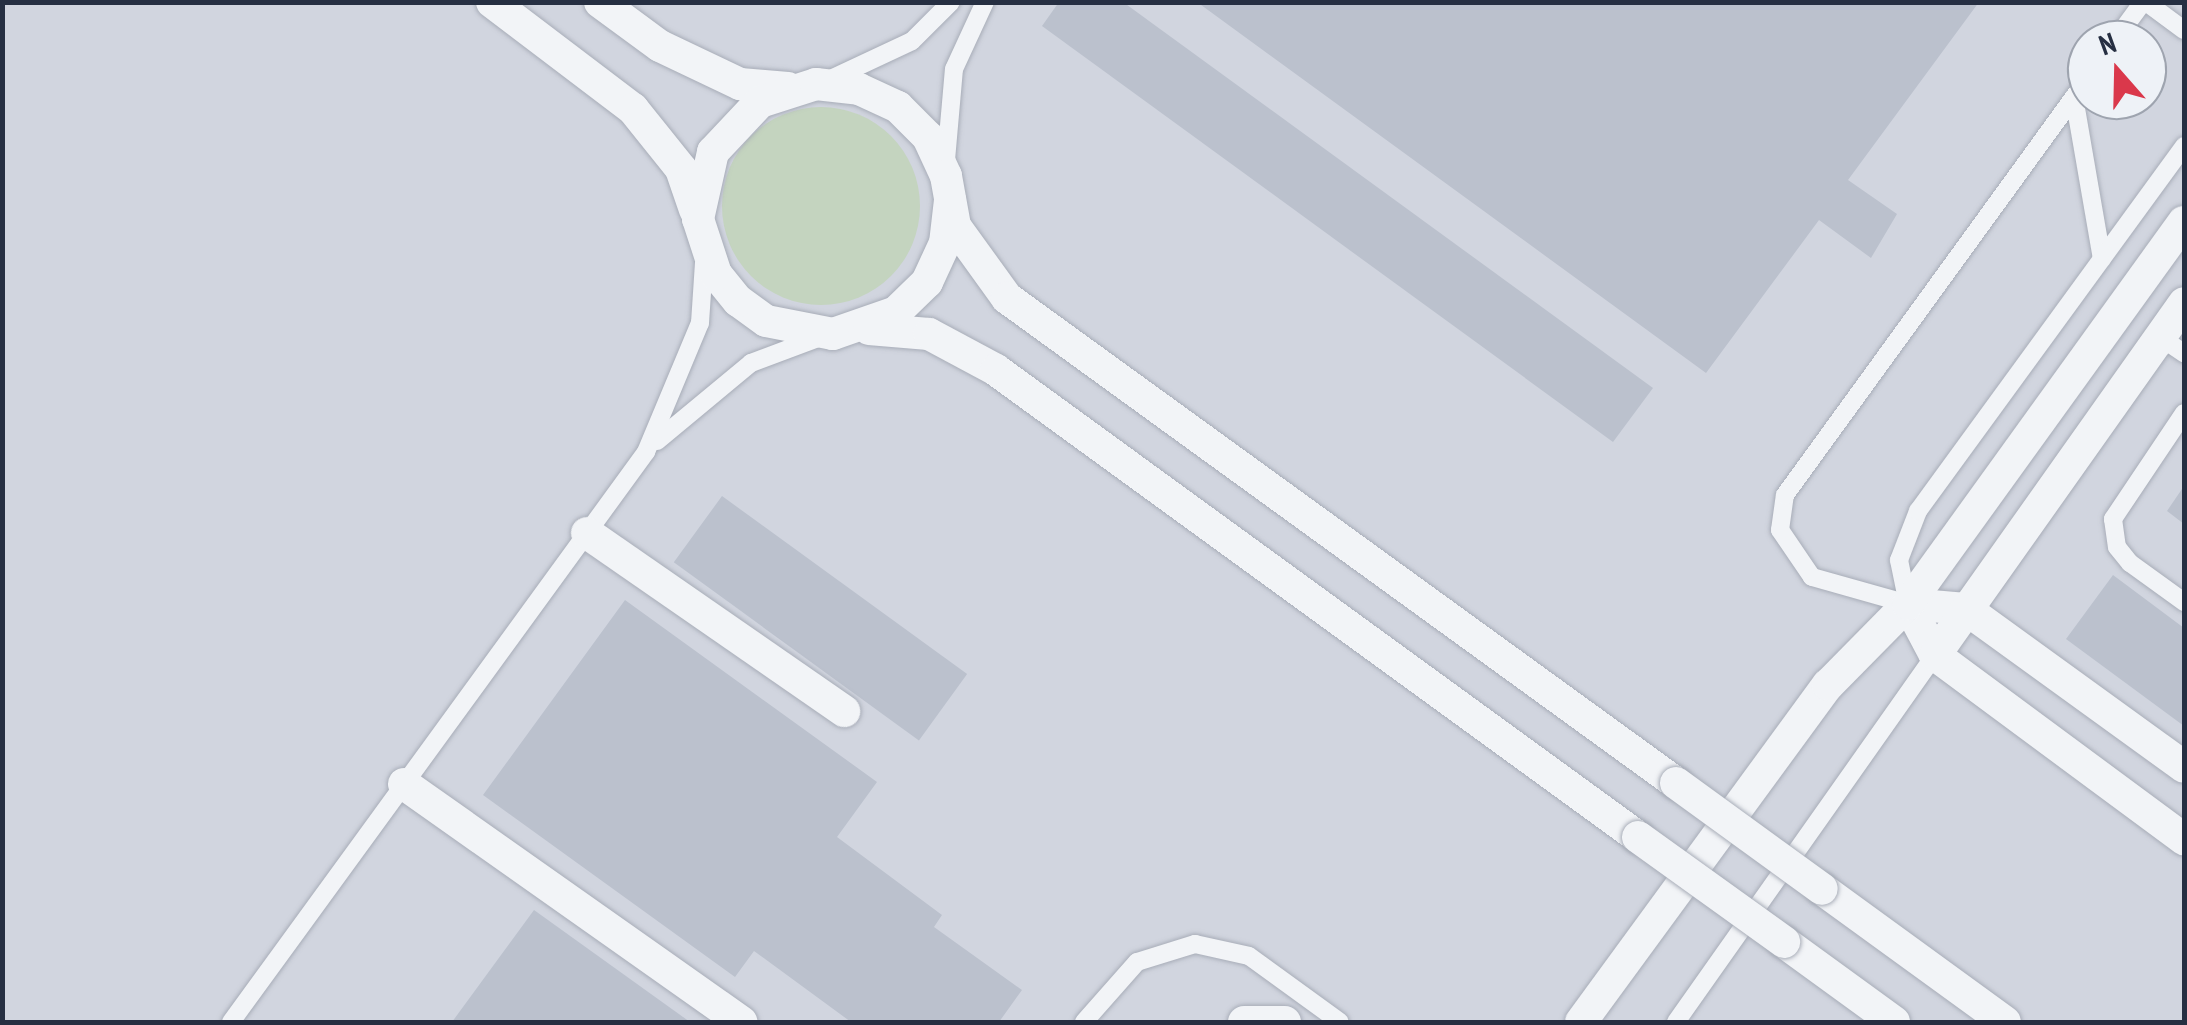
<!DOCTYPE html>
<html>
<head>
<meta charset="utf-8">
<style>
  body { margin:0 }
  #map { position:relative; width:2187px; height:1025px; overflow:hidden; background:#dfe3ea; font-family:"PT Sans Narrow",sans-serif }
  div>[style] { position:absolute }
  .built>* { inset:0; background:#d1d5df }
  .green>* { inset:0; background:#c4d4bf }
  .round { border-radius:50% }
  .building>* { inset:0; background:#bbc1cd; transform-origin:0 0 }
  .roads { filter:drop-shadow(0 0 2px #a8adb8) drop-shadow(0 0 2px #a8adb8) }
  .service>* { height:18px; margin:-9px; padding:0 9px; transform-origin:9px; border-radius:9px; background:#f2f4f7 }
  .minor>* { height:32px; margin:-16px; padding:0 16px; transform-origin:16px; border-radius:16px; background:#f2f4f7 }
  .bridges { filter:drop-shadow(0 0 2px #a8adb8) drop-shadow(0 0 2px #a8adb8) }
  .minor-bridge>* { height:32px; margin:-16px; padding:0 16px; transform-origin:16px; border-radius:16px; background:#f2f4f7 }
  span { translate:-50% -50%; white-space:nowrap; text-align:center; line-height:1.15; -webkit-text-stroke:9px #eef2f7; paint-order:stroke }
  .frame { position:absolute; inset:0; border:5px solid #262f42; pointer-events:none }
  .north { position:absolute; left:2067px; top:20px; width:100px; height:100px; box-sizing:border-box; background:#eef2f7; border:2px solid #9ea4af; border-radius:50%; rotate:340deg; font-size:28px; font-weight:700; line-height:40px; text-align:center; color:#262f42 }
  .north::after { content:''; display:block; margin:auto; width:35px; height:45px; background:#da384b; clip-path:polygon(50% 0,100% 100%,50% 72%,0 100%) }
</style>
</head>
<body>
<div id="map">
  <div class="built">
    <i style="clip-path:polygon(evenodd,2px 3px,2184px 3px,2184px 1022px,3px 1022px,2px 3px,2087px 40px,2147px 40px,2147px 100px,2087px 100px,2087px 40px)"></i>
  </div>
  <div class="green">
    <i class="round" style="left:722px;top:107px;width:198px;height:198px"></i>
  </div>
  <div class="building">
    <i style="clip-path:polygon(1059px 2px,1123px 2px,1653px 388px,1613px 442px,1042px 26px)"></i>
    <i style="clip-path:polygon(1197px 2px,1979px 2px,1848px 180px,1897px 214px,1871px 258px,1819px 220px,1706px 373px)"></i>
    <i style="clip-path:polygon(2184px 486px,2184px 524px,2167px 511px)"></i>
    <i style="left:722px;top:496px;width:303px;height:82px;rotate:36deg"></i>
    <i style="clip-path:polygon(2113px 575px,2184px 628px,2184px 726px,2066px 639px)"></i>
    <i style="clip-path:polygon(625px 600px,877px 782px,837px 837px,942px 915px,934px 927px,1022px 990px,999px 1022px,851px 1022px,754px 951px,735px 977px,483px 795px)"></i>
    <i style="clip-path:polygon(534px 910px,690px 1022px,452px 1022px)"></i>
  </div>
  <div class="roads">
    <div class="service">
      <i style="left:2146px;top:2px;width:47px;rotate:36.4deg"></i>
      <i style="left:2115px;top:40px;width:47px;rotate:-53.6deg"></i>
      <i style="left:831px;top:79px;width:89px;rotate:-25.1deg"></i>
      <i style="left:912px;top:41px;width:55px;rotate:-45deg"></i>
      <i style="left:2074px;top:97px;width:164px;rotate:80.2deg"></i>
      <i style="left:946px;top:160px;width:91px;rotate:-85deg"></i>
      <i style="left:954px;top:69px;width:74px;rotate:-65.2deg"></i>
      <i style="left:2160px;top:337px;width:29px;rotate:34deg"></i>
      <i style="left:2184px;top:413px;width:128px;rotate:123.8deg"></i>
      <i style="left:2113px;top:519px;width:28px;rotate:82deg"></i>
      <i style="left:2117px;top:547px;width:21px;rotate:51deg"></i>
      <i style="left:2130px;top:563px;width:67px;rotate:35.8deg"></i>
      <i style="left:657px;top:441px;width:122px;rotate:-39.7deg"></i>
      <i style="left:751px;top:363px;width:72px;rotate:-20.5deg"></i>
      <i style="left:1908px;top:604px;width:100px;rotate:-164.3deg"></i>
      <i style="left:1812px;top:577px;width:57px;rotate:-124.2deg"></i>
      <i style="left:1780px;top:530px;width:35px;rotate:-82deg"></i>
      <i style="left:1785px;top:495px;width:514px;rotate:-54.02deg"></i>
      <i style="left:1908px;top:604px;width:45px;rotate:-101.6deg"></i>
      <i style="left:1899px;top:560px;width:53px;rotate:-68.8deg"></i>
      <i style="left:1918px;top:511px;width:452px;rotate:-53.9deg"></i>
      <i style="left:231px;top:1022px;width:705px;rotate:-53.94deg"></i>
      <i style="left:646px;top:452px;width:140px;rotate:-67.3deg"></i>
      <i style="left:700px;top:323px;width:60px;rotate:-86.2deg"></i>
      <i style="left:1084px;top:1022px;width:80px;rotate:-48.5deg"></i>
      <i style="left:1137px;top:962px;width:61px;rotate:-17.2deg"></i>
      <i style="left:1195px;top:944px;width:55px;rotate:12.5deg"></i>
      <i style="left:1249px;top:956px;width:112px;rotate:36deg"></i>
      <i style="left:1676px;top:1022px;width:449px;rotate:-54.8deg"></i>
    </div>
    <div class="minor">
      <i style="left:492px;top:2px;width:177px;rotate:37.2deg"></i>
      <i style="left:633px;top:109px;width:77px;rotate:51.3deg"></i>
      <i style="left:681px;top:169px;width:43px;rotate:71.1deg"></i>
      <i style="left:600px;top:2px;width:74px;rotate:36.3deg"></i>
      <i style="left:660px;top:46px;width:89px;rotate:25.4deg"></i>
      <i style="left:740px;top:84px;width:48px;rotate:4.8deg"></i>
      <i style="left:950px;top:200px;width:43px;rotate:96.6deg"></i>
      <i style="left:945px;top:243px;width:43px;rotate:114.8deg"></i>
      <i style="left:927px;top:282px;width:43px;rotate:135.9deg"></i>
      <i style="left:896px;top:312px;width:67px;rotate:160.8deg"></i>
      <i style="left:833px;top:334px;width:68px;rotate:-169deg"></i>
      <i style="left:766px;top:321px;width:34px;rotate:-144deg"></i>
      <i style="left:738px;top:301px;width:35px;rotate:-129deg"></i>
      <i style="left:716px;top:274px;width:58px;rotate:-108.1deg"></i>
      <i style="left:698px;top:219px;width:69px;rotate:-77.4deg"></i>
      <i style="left:713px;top:152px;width:69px;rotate:-46.8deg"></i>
      <i style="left:760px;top:102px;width:59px;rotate:-17.8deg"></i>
      <i style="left:816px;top:84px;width:43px;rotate:6.6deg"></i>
      <i style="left:859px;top:89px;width:43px;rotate:24.8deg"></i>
      <i style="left:898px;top:107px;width:42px;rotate:45deg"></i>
      <i style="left:928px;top:137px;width:43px;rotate:65.2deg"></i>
      <i style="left:946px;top:176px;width:51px;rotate:79.8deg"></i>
      <i style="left:955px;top:226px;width:89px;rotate:54.2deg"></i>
      <i style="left:1007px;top:298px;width:826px;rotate:35.94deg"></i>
      <i style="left:869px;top:329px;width:60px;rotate:4.8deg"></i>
      <i style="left:929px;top:334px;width:76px;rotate:28.2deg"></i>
      <i style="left:996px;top:370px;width:794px;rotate:36.03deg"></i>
      <i style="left:587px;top:533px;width:313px;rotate:34.7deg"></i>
      <i style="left:1908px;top:604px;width:58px;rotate:62.1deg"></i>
      <i style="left:1935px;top:655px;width:310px;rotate:36.5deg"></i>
      <i style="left:1908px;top:604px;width:58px;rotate:4.9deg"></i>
      <i style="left:1966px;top:609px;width:269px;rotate:35.9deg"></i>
      <i style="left:1935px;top:655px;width:431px;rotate:-54.7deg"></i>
      <i style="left:404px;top:784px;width:413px;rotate:35.2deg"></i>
      <i style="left:1822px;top:889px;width:226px;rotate:36deg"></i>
      <i style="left:1784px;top:942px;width:136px;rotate:36deg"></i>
      <i style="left:1244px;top:1022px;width:41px"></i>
      <i style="left:1581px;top:1022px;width:418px;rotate:-53.8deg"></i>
      <i style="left:1828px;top:685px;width:114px;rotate:-45.4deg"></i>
      <i style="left:1908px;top:604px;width:471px;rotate:-54.2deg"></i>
    </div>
  </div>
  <div class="bridges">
    <div class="minor-bridge">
      <i style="left:1676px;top:783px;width:180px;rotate:36deg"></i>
      <i style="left:1638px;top:837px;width:180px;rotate:35.7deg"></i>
    </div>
  </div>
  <div class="frame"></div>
  <div class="north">N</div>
</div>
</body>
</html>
